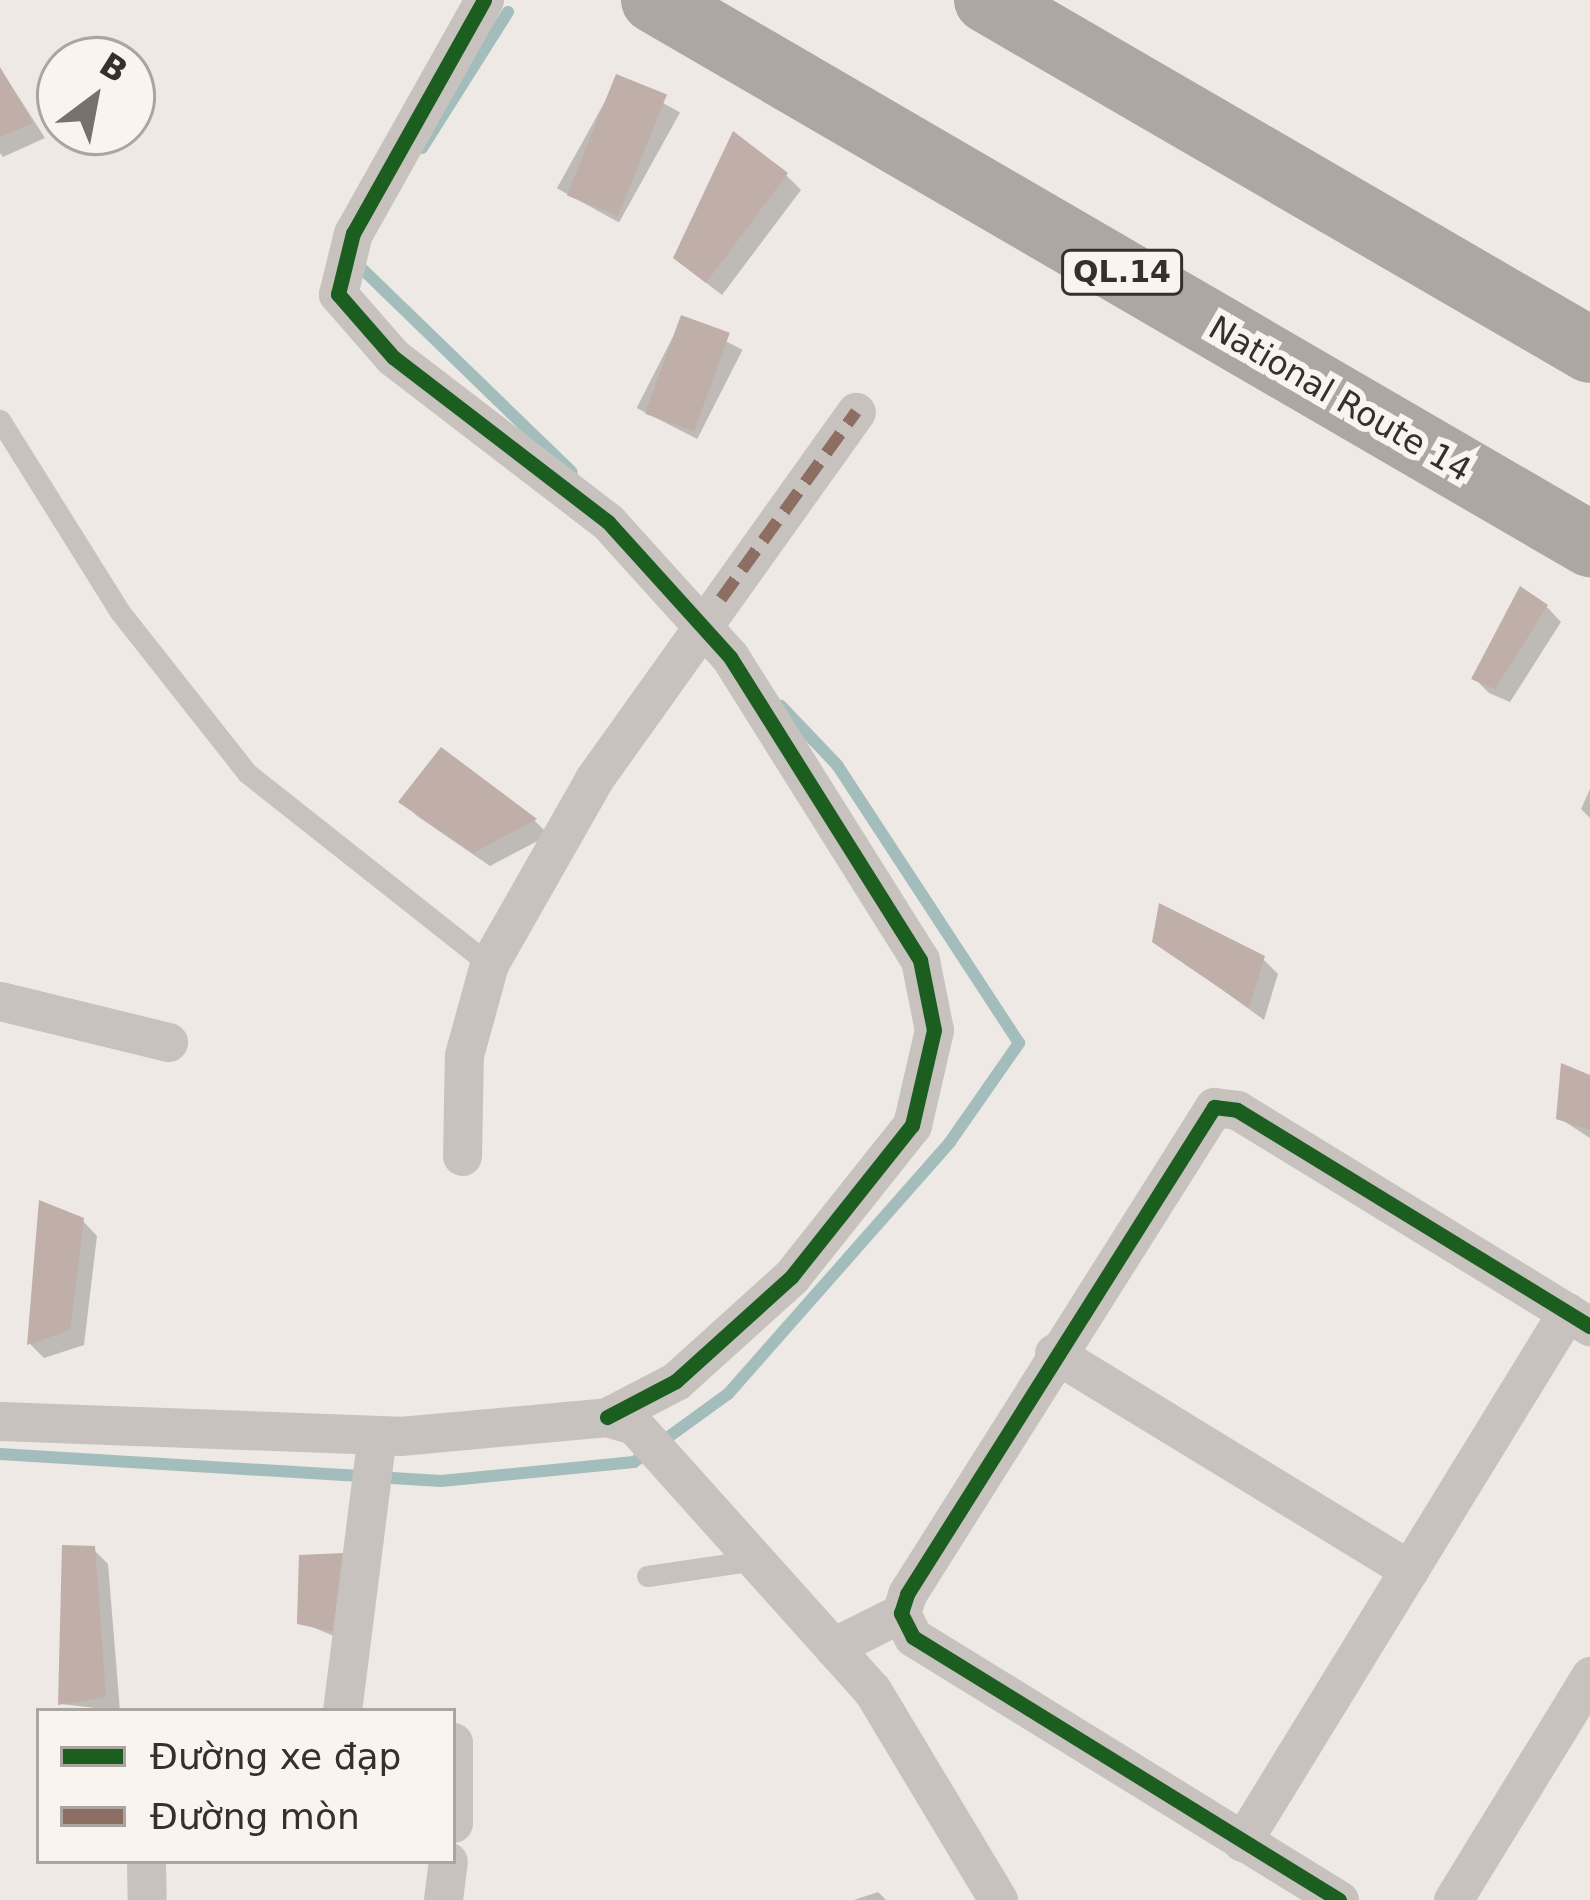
<!DOCTYPE html>
<html>
<head>
<meta charset="utf-8">
<style>
  body { margin:0 }
  #map { position:relative; width:1590px; height:1900px; overflow:hidden; background:#eee9e4; font-family:"DejaVu Sans",sans-serif }
  div>[style] { position:absolute }
  .shadow>* { inset:0; background:#0003; transform-origin:0 0 }
  .stream>* { height:12px; margin:-6px; padding:0 6px; transform-origin:6px; border-radius:6px; background:#a3bcbc }
  .building>* { inset:0; background:#bfafa8; transform-origin:0 0 }
  .service>* { height:21px; margin:-10.5px; padding:0 10.5px; transform-origin:10.5px; border-radius:10.5px; background:#c7c2bd }
  .minor>* { height:39px; margin:-19.5px; padding:0 19.5px; transform-origin:19.5px; border-radius:19.5px; background:#c7c2bd }
  .trunk>* { height:66px; margin:-33px; padding:0 33px; transform-origin:33px; border-radius:33px; background:#aca7a2 }
  .quiet>* { height:12px; margin-top:-6px; transform-origin:0; background:repeating-linear-gradient(90deg,#8d6e63 0 24px,transparent 0 36px) }
  .cycleway>* { height:15px; margin:-7.5px; padding:0 7.5px; transform-origin:7.5px; border-radius:7.5px; background:#1b5e20 }
  span { translate:-50% -50%; white-space:nowrap; text-align:center; line-height:1.15; -webkit-text-stroke:12px #f9f4ed; paint-order:stroke }
  .shield-label span { padding:3px 9px; background:#f9f4ed; border:3px solid; border-radius:9px; -webkit-text-stroke-width:0 }
  .shield-label { font-size:30px; color:#372f2c; font-weight:700 }
  .street-label { font-size:33px; color:#372f2c }
  .legend { position:absolute; left:36px; top:1708px; width:420px; height:156px; box-sizing:border-box; background:#f9f4ed; border:3px solid #aba5a0; margin:0; padding:15px 21px; list-style:none; font-size:36px; color:#372f2c }
  .legend li { display:flex; align-items:center; gap:24px; height:60px }
  .legend b { width:60px; border:3px solid #aba5a0 }
  .north { position:absolute; left:36px; top:36px; width:120px; height:120px; box-sizing:border-box; background:#f9f4ed; border:3px solid #aba5a0; border-radius:50%; rotate:32deg; font-size:33px; font-weight:700; line-height:48px; text-align:center; color:#372f2c }
  .north::after { content:''; display:block; margin:auto; width:42px; height:54px; background:#77706c; clip-path:polygon(50% 0,100% 100%,50% 72%,0 100%) }
</style>
</head>
<body>
<div id="map">
  <div class="shadow">
    <i style="clip-path:polygon(0 68px,45px 138px,3px 157px,0 153px)"></i>
    <i style="left:618px;top:78px;width:71px;height:126px;rotate:29deg"></i>
    <i style="clip-path:polygon(786px 175px,801px 190px,722px 295px,692px 272px)"></i>
    <i style="left:682px;top:319px;width:68px;height:100px;rotate:27deg"></i>
    <i style="clip-path:polygon(1547px 607px,1561px 622px,1510px 702px,1489px 693px,1474px 678px)"></i>
    <i style="clip-path:polygon(441px 751px,535px 821px,549px 835px,490px 866px,417px 816px,402px 801px)"></i>
    <i style="clip-path:polygon(1590px 789px,1590px 818px,1581px 809px)"></i>
    <i style="clip-path:polygon(1155px 941px,1263px 959px,1278px 974px,1264px 1020px)"></i>
    <i style="clip-path:polygon(1590px 1078px,1590px 1138px,1559px 1118px)"></i>
    <i style="clip-path:polygon(82px 1220px,97px 1236px,84px 1345px,44px 1358px,30px 1344px)"></i>
    <i style="clip-path:polygon(93px 1549px,108px 1564px,120px 1711px,61px 1704px)"></i>
    <i style="clip-path:polygon(302px 1558px,363px 1648px,300px 1622px)"></i>
    <i style="clip-path:polygon(878px 1892px,886px 1900px,854px 1900px)"></i>
  </div>
  <div class="stream">
    <i style="left:422px;top:148px;width:161px;rotate:-57.7deg"></i>
    <i style="left:354px;top:261px;width:303px;rotate:44.1deg"></i>
    <i style="left:0;top:1454px;width:442px;rotate:3.5deg"></i>
    <i style="left:441px;top:1481px;width:194px;rotate:-5.6deg"></i>
    <i style="left:634px;top:1462px;width:116px;rotate:-35.9deg"></i>
    <i style="left:728px;top:1394px;width:336px;rotate:-48.6deg"></i>
    <i style="left:950px;top:1142px;width:121px;rotate:-55.1deg"></i>
    <i style="left:1019px;top:1043px;width:331px;rotate:-123.2deg"></i>
    <i style="left:838px;top:766px;width:83px;rotate:-133.5deg"></i>
  </div>
  <div class="building">
    <i style="clip-path:polygon(0 67px,33px 123px,0 137px)"></i>
    <i style="left:616px;top:74px;width:55px;height:131px;rotate:22deg"></i>
    <i style="clip-path:polygon(733px 131px,788px 173px,706px 283px,673px 258px)"></i>
    <i style="left:681px;top:315px;width:52px;height:105px;rotate:20deg"></i>
    <i style="clip-path:polygon(1520px 586px,1548px 605px,1495px 689px,1471px 679px)"></i>
    <i style="clip-path:polygon(441px 747px,537px 819px,473px 853px,398px 802px)"></i>
    <i style="clip-path:polygon(1159px 903px,1265px 956px,1249px 1008px,1152px 942px)"></i>
    <i style="clip-path:polygon(1561px 1063px,1590px 1075px,1590px 1130px,1556px 1119px)"></i>
    <i style="clip-path:polygon(39px 1200px,84px 1218px,70px 1330px,27px 1345px)"></i>
    <i style="clip-path:polygon(62px 1545px,95px 1546px,106px 1697px,58px 1705px)"></i>
    <i style="clip-path:polygon(345px 1553px,350px 1635px,297px 1624px,299px 1555px)"></i>
  </div>
  <div class="service">
    <i style="left:0;top:420px;width:226px;rotate:58deg"></i>
    <i style="left:120px;top:612px;width:205px;rotate:51.7deg"></i>
    <i style="left:247px;top:773px;width:308px;rotate:38.3deg"></i>
    <i style="left:647px;top:1576px;width:109px;rotate:-8.4deg"></i>
  </div>
  <div class="minor">
    <i style="left:484px;top:0;width:267px;rotate:119.3deg"></i>
    <i style="left:353px;top:233px;width:63px;rotate:103.8deg"></i>
    <i style="left:338px;top:294px;width:84px;rotate:48.9deg"></i>
    <i style="left:393px;top:357px;width:271px;rotate:37.5deg"></i>
    <i style="left:608px;top:522px;width:182px;rotate:47.9deg"></i>
    <i style="left:730px;top:657px;width:358px;rotate:57.9deg"></i>
    <i style="left:920px;top:960px;width:71px;rotate:78.7deg"></i>
    <i style="left:934px;top:1030px;width:98px;rotate:103deg"></i>
    <i style="left:912px;top:1125px;width:194px;rotate:128.5deg"></i>
    <i style="left:791px;top:1277px;width:155px;rotate:137.9deg"></i>
    <i style="left:676px;top:1381px;width:78px;rotate:152.4deg"></i>
    <i style="left:0;top:1001px;width:173px;rotate:13.7deg"></i>
    <i style="left:462px;top:1156px;width:101px;rotate:-88.9deg"></i>
    <i style="left:464px;top:1055px;width:94px;rotate:-74.6deg"></i>
    <i style="left:489px;top:964px;width:213px;rotate:-60.4deg"></i>
    <i style="left:594px;top:779px;width:451px;rotate:-54.5deg"></i>
    <i style="left:1054px;top:1353px;width:416px;rotate:31.4deg"></i>
    <i style="left:0;top:1421px;width:400px;rotate:2.1deg"></i>
    <i style="left:400px;top:1436px;width:208px;rotate:-5.2deg"></i>
    <i style="left:607px;top:1417px;width:28px;rotate:17deg"></i>
    <i style="left:634px;top:1425px;width:356px;rotate:48.1deg"></i>
    <i style="left:872px;top:1690px;width:245px;rotate:59deg"></i>
    <i style="left:833px;top:1647px;width:76px;rotate:-26.6deg"></i>
    <i style="left:342px;top:1711px;width:278px;rotate:-82.8deg"></i>
    <i style="left:453px;top:1742px;width:81px;rotate:90deg"></i>
    <i style="left:1242px;top:1842px;width:622px;rotate:-58.48deg"></i>
    <i style="left:146px;top:1861px;width:39px;rotate:89deg"></i>
    <i style="left:443px;top:1900px;width:39px;rotate:-83deg"></i>
    <i style="left:1339px;top:1900px;width:501px;rotate:-148.31deg"></i>
    <i style="left:913px;top:1637px;width:27px;rotate:-117deg"></i>
    <i style="left:901px;top:1613px;width:20px;rotate:-72deg"></i>
    <i style="left:907px;top:1594px;width:576px;rotate:-57.77deg"></i>
    <i style="left:1214px;top:1107px;width:23px;rotate:7deg"></i>
    <i style="left:1237px;top:1110px;width:414px;rotate:31.5deg"></i>
    <i style="left:1453px;top:1900px;width:263px;rotate:-58.5deg"></i>
  </div>
  <div class="trunk">
    <i style="left:654px;top:0;width:1083px;rotate:30.17deg"></i>
    <i style="left:987px;top:0;width:697px;rotate:30.13deg"></i>
  </div>
  <div class="quiet">
    <i style="left:721px;top:599px;width:231px;rotate:-54.2deg"></i>
  </div>
  <div class="cycleway">
    <i style="left:484px;top:0;width:267px;rotate:119.3deg"></i>
    <i style="left:353px;top:233px;width:63px;rotate:103.8deg"></i>
    <i style="left:338px;top:294px;width:84px;rotate:48.9deg"></i>
    <i style="left:393px;top:357px;width:271px;rotate:37.5deg"></i>
    <i style="left:608px;top:522px;width:182px;rotate:47.9deg"></i>
    <i style="left:730px;top:657px;width:358px;rotate:57.9deg"></i>
    <i style="left:920px;top:960px;width:71px;rotate:78.7deg"></i>
    <i style="left:934px;top:1030px;width:98px;rotate:103deg"></i>
    <i style="left:912px;top:1125px;width:194px;rotate:128.5deg"></i>
    <i style="left:791px;top:1277px;width:155px;rotate:137.9deg"></i>
    <i style="left:676px;top:1381px;width:78px;rotate:152.4deg"></i>
    <i style="left:1339px;top:1900px;width:501px;rotate:-148.31deg"></i>
    <i style="left:913px;top:1637px;width:27px;rotate:-117deg"></i>
    <i style="left:901px;top:1613px;width:20px;rotate:-72deg"></i>
    <i style="left:907px;top:1594px;width:576px;rotate:-57.77deg"></i>
    <i style="left:1214px;top:1107px;width:23px;rotate:7deg"></i>
    <i style="left:1237px;top:1110px;width:414px;rotate:31.5deg"></i>
  </div>
  <div class="shield-label">
    <span style="left:1122px;top:272px">QL.14</span>
  </div>
  <div class="street-label">
    <span style="left:1340px;top:399px;rotate:30deg">National Route 14</span>
  </div>
  <ul class="legend">
  <li><b style="height:15px;background:#1b5e20"></b>Đường xe đạp</li>
  <li><b style="height:15px;background:#8d6e63"></b>Đường mòn</li>
  </ul>
  <div class="north">B</div>
</div>
</body>
</html>
